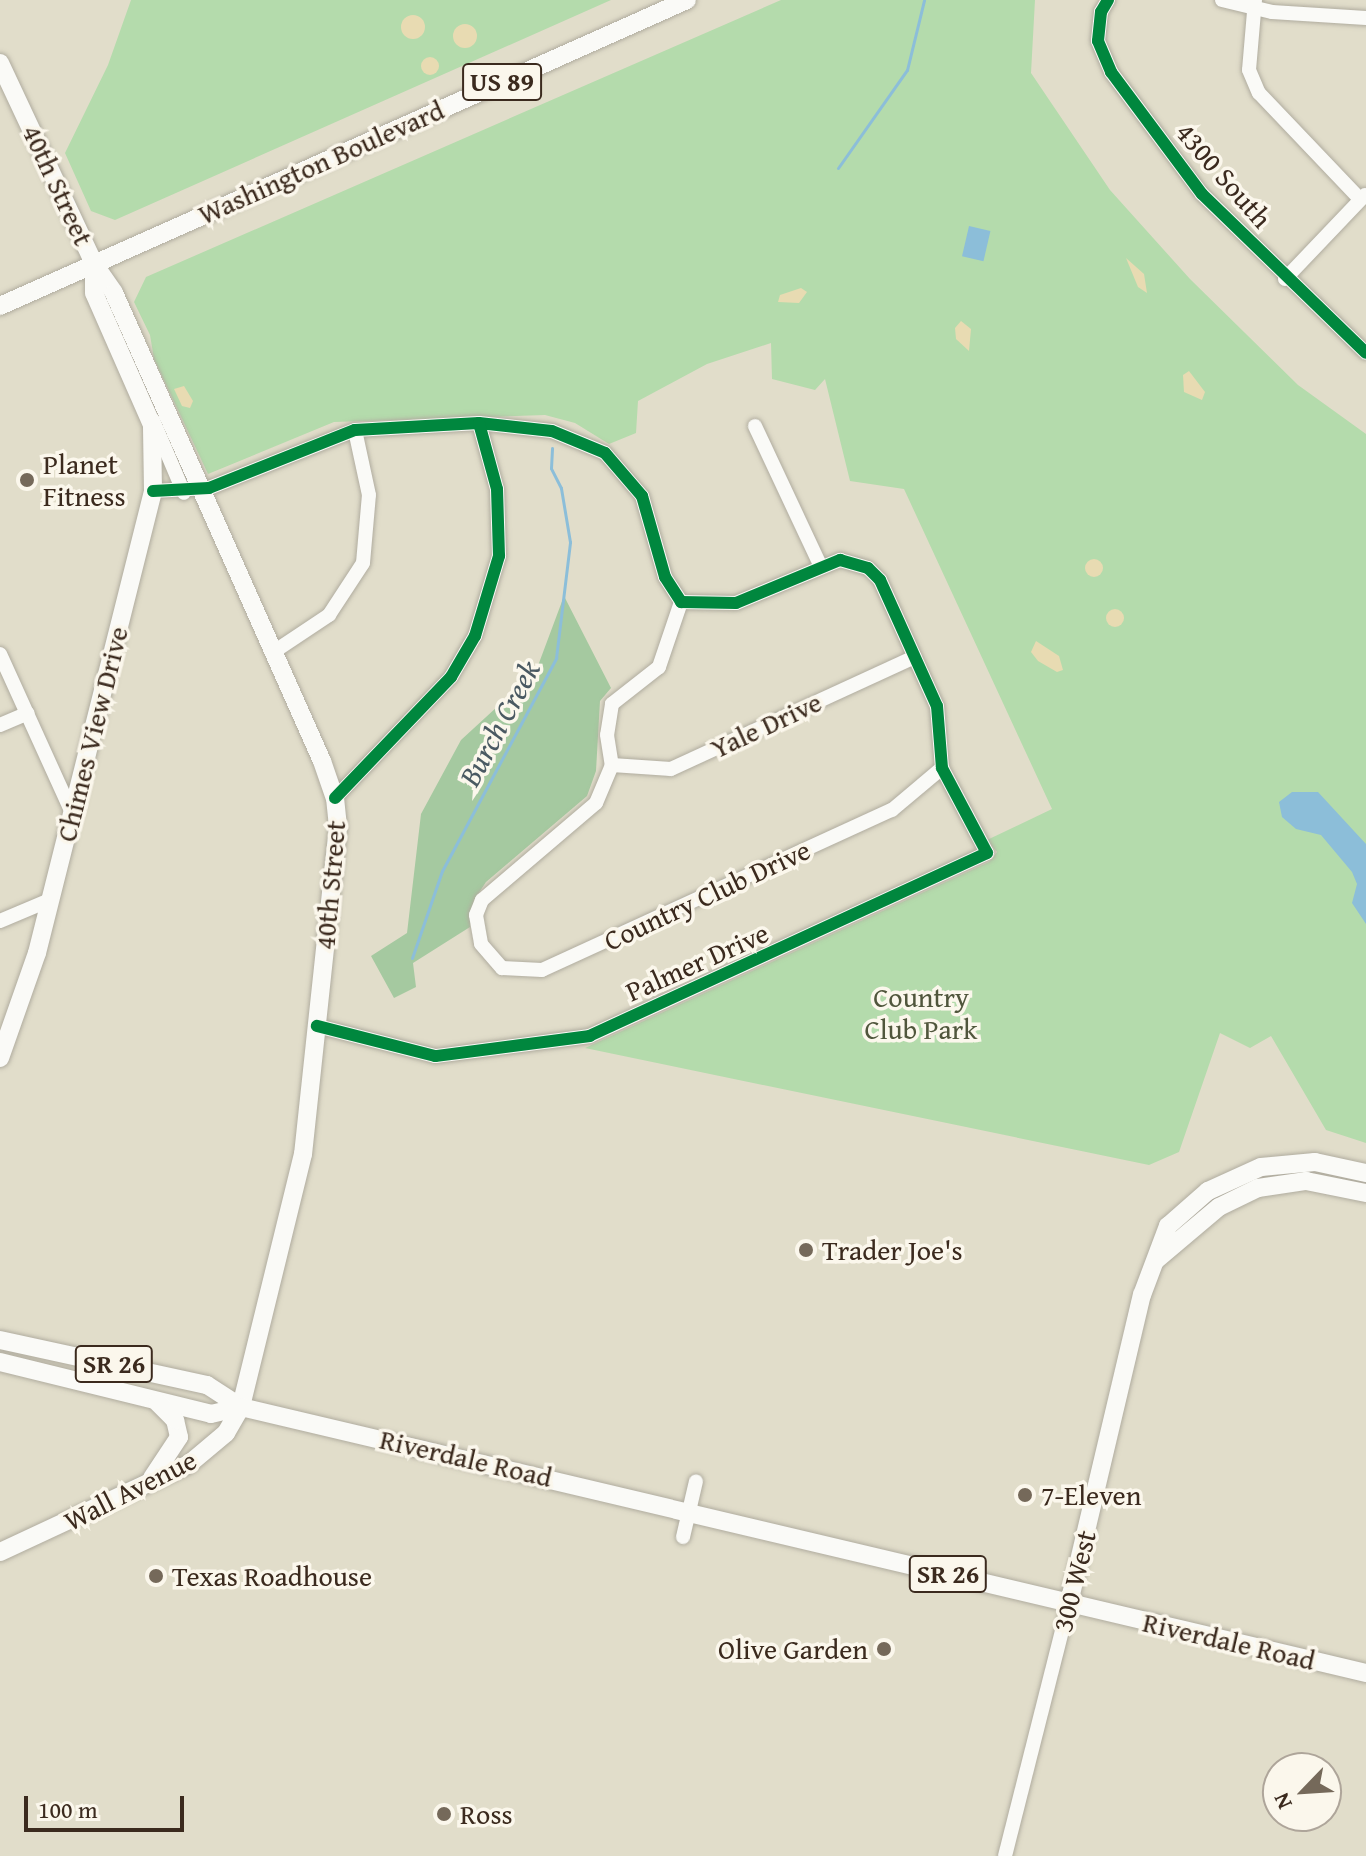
<!DOCTYPE html>
<html>
<head>
<meta charset="utf-8">
<style>
  body { margin:0 }
  #map { position:relative; width:1366px; height:1856px; overflow:hidden; background:#e1ddca; font-family:"Gentium Book Plus",serif }
  div>[style] { position:absolute }
  .green>* { inset:0; background:#b4dbac }
  .forest>* { inset:0; background:#a5c9a0 }
  .sand>* { inset:0; background:#e8dbb2 }
  .round { border-radius:50% }
  .water>* { inset:0; background:#8cbed9; transform-origin:0 0 }
  .stream>* { height:3px; margin:-1.5px; padding:0 1.5px; transform-origin:1.5px; border-radius:1.5px; background:#8cbed9 }
  .roads { filter:drop-shadow(0 0 2px #b0ac9f) drop-shadow(0 0 2px #b0ac9f) }
  .minor>* { height:14px; margin:-7px; padding:0 7px; transform-origin:7px; border-radius:7px; background:#fafaf7 }
  .major>* { height:18px; margin:-9px; padding:0 9px; transform-origin:9px; border-radius:9px; background:#fafaf7 }
  .cycleway>* { height:12px; margin:-6px; padding:0 6px; transform-origin:6px; border-radius:6px; background:#00873e }
  .dots>* { width:22px; height:22px; translate:-50% -50%; box-sizing:border-box; border:4px solid #fbf7ec; border-radius:50% }
  span { translate:-50% -50%; white-space:nowrap; text-align:center; line-height:1.15; -webkit-text-stroke:7px #fbf7ec; paint-order:stroke }
  .shield-label span { padding:2px 6px; background:#fbf7ec; border:2px solid; border-radius:6px; -webkit-text-stroke-width:0 }
  .shield-label { font-size:26px; color:#3b2a1e; font-weight:700 }
  .street-label { font-size:28px; color:#3b2a1e }
  .poi-label { font-size:28px; color:#3b2a1e }
  .left { translate:0 -50%; text-align:left }
  .right { translate:-100% -50%; text-align:right }
  .park-label { font-size:28px; color:#50563c }
  .water-label { font-size:30px; color:#4a5962; font-style:italic }
  .north { position:absolute; left:1262px; top:1752px; width:80px; height:80px; box-sizing:border-box; background:#fbf7ec; border:2px solid #aea59a; border-radius:50%; rotate:245deg; font-size:22px; font-weight:700; line-height:32px; text-align:center; color:#3b2a1e }
  .north::after { content:''; display:block; margin:auto; width:28px; height:36px; background:#75695a; clip-path:polygon(50% 0,100% 100%,50% 72%,0 100%) }
  .scale { position:absolute; left:24px; top:1796px; width:160px; height:36px; box-sizing:border-box; border:4px solid #3b2a1e; border-top:0; padding-left:10px; font-size:24px; line-height:28px; white-space:nowrap; color:#3b2a1e; -webkit-text-stroke:6px #fbf7ec; paint-order:stroke }
</style>
</head>
<body>
<div id="map">
  <div class="green">
    <i style="clip-path:polygon(131px 0,611px 0,115px 220px,91px 211px,65px 153px,108px 65px)"></i>
    <i style="clip-path:polygon(781px 0,1035px 0,1031px 73px,1110px 190px,1190px 279px,1298px 385px,1366px 434px,1366px 1143px,1326px 1130px,1271px 1036px,1250px 1048px,1220px 1033px,1179px 1152px,1149px 1165px,585px 1048px,989px 862px,997px 852px,987px 840px,1052px 809px,904px 489px,850px 481px,825px 379px,815px 390px,772px 379px,771px 343px,707px 364px,638px 401px,636px 433px,609px 444px,575px 423px,545px 415px,334px 422px,208px 474px,154px 359px,150px 335px,134px 302px,146px 277px)"></i>
  </div>
  <div class="forest">
    <i style="clip-path:polygon(564px 596px,611px 688px,600px 701px,596px 771px,587px 796px,486px 882px,474px 900px,470px 927px,413px 963px,416px 987px,394px 998px,371px 956px,407px 933px,421px 814px,461px 740px,536px 671px)"></i>
  </div>
  <div class="sand">
    <i class="round" style="left:401px;top:15px;width:24px;height:24px"></i>
    <i class="round" style="left:453px;top:24px;width:24px;height:24px"></i>
    <i class="round" style="left:421px;top:57px;width:18px;height:18px"></i>
    <i style="clip-path:polygon(1126px 258px,1144px 274px,1147px 293px,1138px 287px)"></i>
    <i style="clip-path:polygon(801px 288px,807px 292px,799px 303px,778px 302px,780px 295px)"></i>
    <i style="clip-path:polygon(961px 321px,971px 329px,969px 351px,956px 339px,955px 328px)"></i>
    <i style="clip-path:polygon(1189px 371px,1205px 392px,1202px 400px,1184px 392px,1183px 375px)"></i>
    <i style="clip-path:polygon(184px 386px,193px 401px,190px 408px,182px 406px,174px 389px)"></i>
    <i class="round" style="left:1085px;top:559px;width:18px;height:18px"></i>
    <i class="round" style="left:1106px;top:609px;width:18px;height:18px"></i>
    <i style="clip-path:polygon(1036px 641px,1059px 656px,1063px 670px,1057px 672px,1038px 661px,1031px 652px)"></i>
  </div>
  <div class="water">
    <i style="left:969px;top:226px;width:22px;height:31px;rotate:13deg"></i>
    <i style="clip-path:polygon(1292px 792px,1318px 792px,1366px 844px,1366px 924px,1352px 903px,1357px 884px,1352px 872px,1321px 835px,1296px 829px,1282px 817px,1279px 802px)"></i>
  </div>
  <div class="stream">
    <i style="left:838px;top:168px;width:120px;rotate:-54.9deg"></i>
    <i style="left:907px;top:70px;width:72px;rotate:-76.3deg"></i>
    <i style="left:412px;top:958px;width:92px;rotate:-71deg"></i>
    <i style="left:442px;top:871px;width:242px;rotate:-61.8deg"></i>
    <i style="left:556px;top:658px;width:117px;rotate:-83.1deg"></i>
    <i style="left:570px;top:542px;width:55px;rotate:-99.5deg"></i>
    <i style="left:561px;top:488px;width:22px;rotate:-117deg"></i>
    <i style="left:551px;top:468px;width:20px;rotate:-87deg"></i>
  </div>
  <div class="roads">
    <div class="minor">
      <i style="left:1108px;top:0;width:14px;rotate:120deg"></i>
      <i style="left:1101px;top:12px;width:29px;rotate:96deg"></i>
      <i style="left:1098px;top:41px;width:34px;rotate:67deg"></i>
      <i style="left:1111px;top:72px;width:152px;rotate:53.3deg"></i>
      <i style="left:1202px;top:194px;width:228px;rotate:44.1deg"></i>
      <i style="left:1222px;top:0;width:51px;rotate:13.5deg"></i>
      <i style="left:1272px;top:12px;width:94px;rotate:3.7deg"></i>
      <i style="left:1255px;top:0;width:70px;rotate:94.9deg"></i>
      <i style="left:1249px;top:70px;width:25px;rotate:67deg"></i>
      <i style="left:1259px;top:93px;width:146px;rotate:46.4deg"></i>
      <i style="left:1285px;top:279px;width:116px;rotate:-46.4deg"></i>
      <i style="left:153px;top:420px;width:79px;rotate:67deg"></i>
      <i style="left:755px;top:426px;width:153px;rotate:64.9deg"></i>
      <i style="left:153px;top:491px;width:56px;rotate:-3.1deg"></i>
      <i style="left:209px;top:488px;width:157px;rotate:-21.7deg"></i>
      <i style="left:355px;top:430px;width:124px;rotate:-3.2deg"></i>
      <i style="left:479px;top:423px;width:73px;rotate:6.3deg"></i>
      <i style="left:552px;top:431px;width:57px;rotate:22.5deg"></i>
      <i style="left:605px;top:453px;width:57px;rotate:49.3deg"></i>
      <i style="left:642px;top:496px;width:84px;rotate:74.1deg"></i>
      <i style="left:665px;top:577px;width:30px;rotate:57deg"></i>
      <i style="left:681px;top:602px;width:55px;rotate:1deg"></i>
      <i style="left:736px;top:603px;width:113px;rotate:-22.5deg"></i>
      <i style="left:840px;top:560px;width:29px;rotate:16deg"></i>
      <i style="left:868px;top:568px;width:17px;rotate:45deg"></i>
      <i style="left:880px;top:580px;width:138px;rotate:65.7deg"></i>
      <i style="left:937px;top:706px;width:62px;rotate:85.4deg"></i>
      <i style="left:942px;top:768px;width:96px;rotate:62.1deg"></i>
      <i style="left:987px;top:853px;width:437px;rotate:155.3deg"></i>
      <i style="left:590px;top:1036px;width:156px;rotate:172.6deg"></i>
      <i style="left:435px;top:1056px;width:122px;rotate:-165.7deg"></i>
      <i style="left:681px;top:602px;width:69px;rotate:108.7deg"></i>
      <i style="left:659px;top:667px;width:60px;rotate:141.8deg"></i>
      <i style="left:612px;top:704px;width:31px;rotate:99deg"></i>
      <i style="left:607px;top:735px;width:30px;rotate:81deg"></i>
      <i style="left:612px;top:765px;width:41px;rotate:112.8deg"></i>
      <i style="left:596px;top:803px;width:150px;rotate:139.6deg"></i>
      <i style="left:482px;top:900px;width:16px;rotate:112deg"></i>
      <i style="left:476px;top:915px;width:29px;rotate:80deg"></i>
      <i style="left:481px;top:944px;width:32px;rotate:49deg"></i>
      <i style="left:502px;top:968px;width:40px;rotate:2.9deg"></i>
      <i style="left:542px;top:970px;width:385px;rotate:-24.6deg"></i>
      <i style="left:892px;top:810px;width:65px;rotate:-40deg"></i>
      <i style="left:272px;top:653px;width:69px;rotate:-33.7deg"></i>
      <i style="left:329px;top:615px;width:62px;rotate:-56.8deg"></i>
      <i style="left:363px;top:563px;width:68px;rotate:-85deg"></i>
      <i style="left:369px;top:495px;width:66px;rotate:-102.2deg"></i>
      <i style="left:0;top:654px;width:175px;rotate:65.6deg"></i>
      <i style="left:0;top:725px;width:30px;rotate:-23deg"></i>
      <i style="left:612px;top:765px;width:59px;rotate:3.9deg"></i>
      <i style="left:671px;top:769px;width:268px;rotate:-24.7deg"></i>
      <i style="left:335px;top:798px;width:168px;rotate:-46.2deg"></i>
      <i style="left:451px;top:677px;width:48px;rotate:-59.7deg"></i>
      <i style="left:475px;top:636px;width:84px;rotate:-73.3deg"></i>
      <i style="left:499px;top:556px;width:67px;rotate:-91.7deg"></i>
      <i style="left:497px;top:489px;width:68px;rotate:-105.3deg"></i>
      <i style="left:0;top:921px;width:54px;rotate:-22.8deg"></i>
      <i style="left:683px;top:1537px;width:57px;rotate:-76.9deg"></i>
      <i style="left:1005px;top:1856px;width:261px;rotate:-75.8deg"></i>
    </div>
    <div class="major">
      <i style="left:0;top:63px;width:222px;rotate:64.9deg"></i>
      <i style="left:94px;top:264px;width:35px;rotate:55deg"></i>
      <i style="left:114px;top:293px;width:512px;rotate:66.04deg"></i>
      <i style="left:322px;top:761px;width:39px;rotate:71deg"></i>
      <i style="left:335px;top:798px;width:29px;rotate:84deg"></i>
      <i style="left:338px;top:827px;width:329px;rotate:96.1deg"></i>
      <i style="left:303px;top:1154px;width:260px;rotate:103.8deg"></i>
      <i style="left:241px;top:1407px;width:30px;rotate:120deg"></i>
      <i style="left:226px;top:1433px;width:48px;rotate:140deg"></i>
      <i style="left:189px;top:1464px;width:208px;rotate:155deg"></i>
      <i style="left:0;top:306px;width:752px;rotate:-24.01deg"></i>
      <i style="left:0;top:1058px;width:111px;rotate:-70.6deg"></i>
      <i style="left:37px;top:953px;width:476px;rotate:-75.9deg"></i>
      <i style="left:153px;top:491px;width:66px;rotate:-90.9deg"></i>
      <i style="left:152px;top:425px;width:144px;rotate:-113.7deg"></i>
      <i style="left:94px;top:293px;width:29px;rotate:-90deg"></i>
      <i style="left:1156px;top:1260px;width:82px;rotate:-40.1deg"></i>
      <i style="left:1219px;top:1207px;width:43px;rotate:-26deg"></i>
      <i style="left:1258px;top:1188px;width:49px;rotate:-8.3deg"></i>
      <i style="left:1306px;top:1181px;width:61px;rotate:11.3deg"></i>
      <i style="left:0;top:1340px;width:212px;rotate:12.3deg"></i>
      <i style="left:207px;top:1385px;width:40px;rotate:32.9deg"></i>
      <i style="left:241px;top:1407px;width:1156px;rotate:13.3deg"></i>
      <i style="left:0;top:1362px;width:217px;rotate:13.8deg"></i>
      <i style="left:211px;top:1414px;width:31px;rotate:-13deg"></i>
      <i style="left:152px;top:1478px;width:49px;rotate:-56.6deg"></i>
      <i style="left:179px;top:1437px;width:17px;rotate:-103deg"></i>
      <i style="left:175px;top:1420px;width:25px;rotate:-135deg"></i>
      <i style="left:1069px;top:1603px;width:317px;rotate:-76.7deg"></i>
      <i style="left:1142px;top:1295px;width:74px;rotate:-69.4deg"></i>
      <i style="left:1168px;top:1226px;width:53px;rotate:-41.2deg"></i>
      <i style="left:1208px;top:1191px;width:58px;rotate:-24.4deg"></i>
      <i style="left:1261px;top:1167px;width:54px;rotate:-5.3deg"></i>
      <i style="left:1315px;top:1162px;width:52px;rotate:12.2deg"></i>
    </div>
  </div>
  <div class="cycleway">
    <i style="left:1108px;top:0;width:14px;rotate:120deg"></i>
    <i style="left:1101px;top:12px;width:29px;rotate:96deg"></i>
    <i style="left:1098px;top:41px;width:34px;rotate:67deg"></i>
    <i style="left:1111px;top:72px;width:152px;rotate:53.3deg"></i>
    <i style="left:1202px;top:194px;width:228px;rotate:44.1deg"></i>
    <i style="left:153px;top:491px;width:56px;rotate:-3.1deg"></i>
    <i style="left:209px;top:488px;width:157px;rotate:-21.7deg"></i>
    <i style="left:355px;top:430px;width:124px;rotate:-3.2deg"></i>
    <i style="left:479px;top:423px;width:73px;rotate:6.3deg"></i>
    <i style="left:552px;top:431px;width:57px;rotate:22.5deg"></i>
    <i style="left:605px;top:453px;width:57px;rotate:49.3deg"></i>
    <i style="left:642px;top:496px;width:84px;rotate:74.1deg"></i>
    <i style="left:665px;top:577px;width:30px;rotate:57deg"></i>
    <i style="left:681px;top:602px;width:55px;rotate:1deg"></i>
    <i style="left:736px;top:603px;width:113px;rotate:-22.5deg"></i>
    <i style="left:840px;top:560px;width:29px;rotate:16deg"></i>
    <i style="left:868px;top:568px;width:17px;rotate:45deg"></i>
    <i style="left:880px;top:580px;width:138px;rotate:65.7deg"></i>
    <i style="left:937px;top:706px;width:62px;rotate:85.4deg"></i>
    <i style="left:942px;top:768px;width:96px;rotate:62.1deg"></i>
    <i style="left:987px;top:853px;width:437px;rotate:155.3deg"></i>
    <i style="left:590px;top:1036px;width:156px;rotate:172.6deg"></i>
    <i style="left:435px;top:1056px;width:122px;rotate:-165.7deg"></i>
    <i style="left:335px;top:798px;width:168px;rotate:-46.2deg"></i>
    <i style="left:451px;top:677px;width:48px;rotate:-59.7deg"></i>
    <i style="left:475px;top:636px;width:84px;rotate:-73.3deg"></i>
    <i style="left:499px;top:556px;width:67px;rotate:-91.7deg"></i>
    <i style="left:497px;top:489px;width:68px;rotate:-105.3deg"></i>
  </div>
  <div class="dots">
    <i style="left:27px;top:480px;background:#75695a"></i>
    <i style="left:806px;top:1250px;background:#75695a"></i>
    <i style="left:1025px;top:1495px;background:#75695a"></i>
    <i style="left:156px;top:1576px;background:#75695a"></i>
    <i style="left:884px;top:1649px;background:#75695a"></i>
    <i style="left:444px;top:1814px;background:#75695a"></i>
  </div>
  <div class="shield-label">
    <span style="left:502px;top:82px">US 89</span>
    <span style="left:114px;top:1364px">SR 26</span>
    <span style="left:948px;top:1574px">SR 26</span>
  </div>
  <div class="street-label">
    <span style="left:321px;top:162px;rotate:-24deg">Washington Boulevard</span>
    <span style="left:1224px;top:175px;rotate:49deg">4300 South</span>
    <span style="left:58px;top:185px;rotate:65deg">40th Street</span>
    <span style="left:766px;top:725px;rotate:-25deg">Yale Drive</span>
    <span style="left:92px;top:734px;rotate:-76deg">Chimes View Drive</span>
    <span style="left:330px;top:885px;rotate:-85deg">40th Street</span>
    <span style="left:707px;top:895px;rotate:-25deg">Country Club Drive</span>
    <span style="left:697px;top:962px;rotate:-24deg">Palmer Drive</span>
    <span style="left:466px;top:1458px;rotate:13deg">Riverdale Road</span>
    <span style="left:130px;top:1490px;rotate:-27deg">Wall Avenue</span>
    <span style="left:1074px;top:1581px;rotate:-76deg">300 West</span>
    <span style="left:1229px;top:1641px;rotate:13deg">Riverdale Road</span>
  </div>
  <div class="poi-label">
    <span class="left" style="left:43px;top:480px">Planet<br>Fitness</span>
    <span class="left" style="left:822px;top:1250px">Trader Joe's</span>
    <span class="left" style="left:1041px;top:1495px">7-Eleven</span>
    <span class="left" style="left:172px;top:1576px">Texas Roadhouse</span>
    <span class="right" style="left:868px;top:1649px">Olive Garden</span>
    <span class="left" style="left:460px;top:1814px">Ross</span>
  </div>
  <div class="park-label">
    <span style="left:921px;top:1013px">Country<br>Club Park</span>
  </div>
  <div class="water-label">
    <span style="left:499px;top:723px;rotate:-62deg">Burch Creek</span>
  </div>
  <div class="north">N</div>
  <div class="scale">100 m</div>
</div>
</body>
</html>
